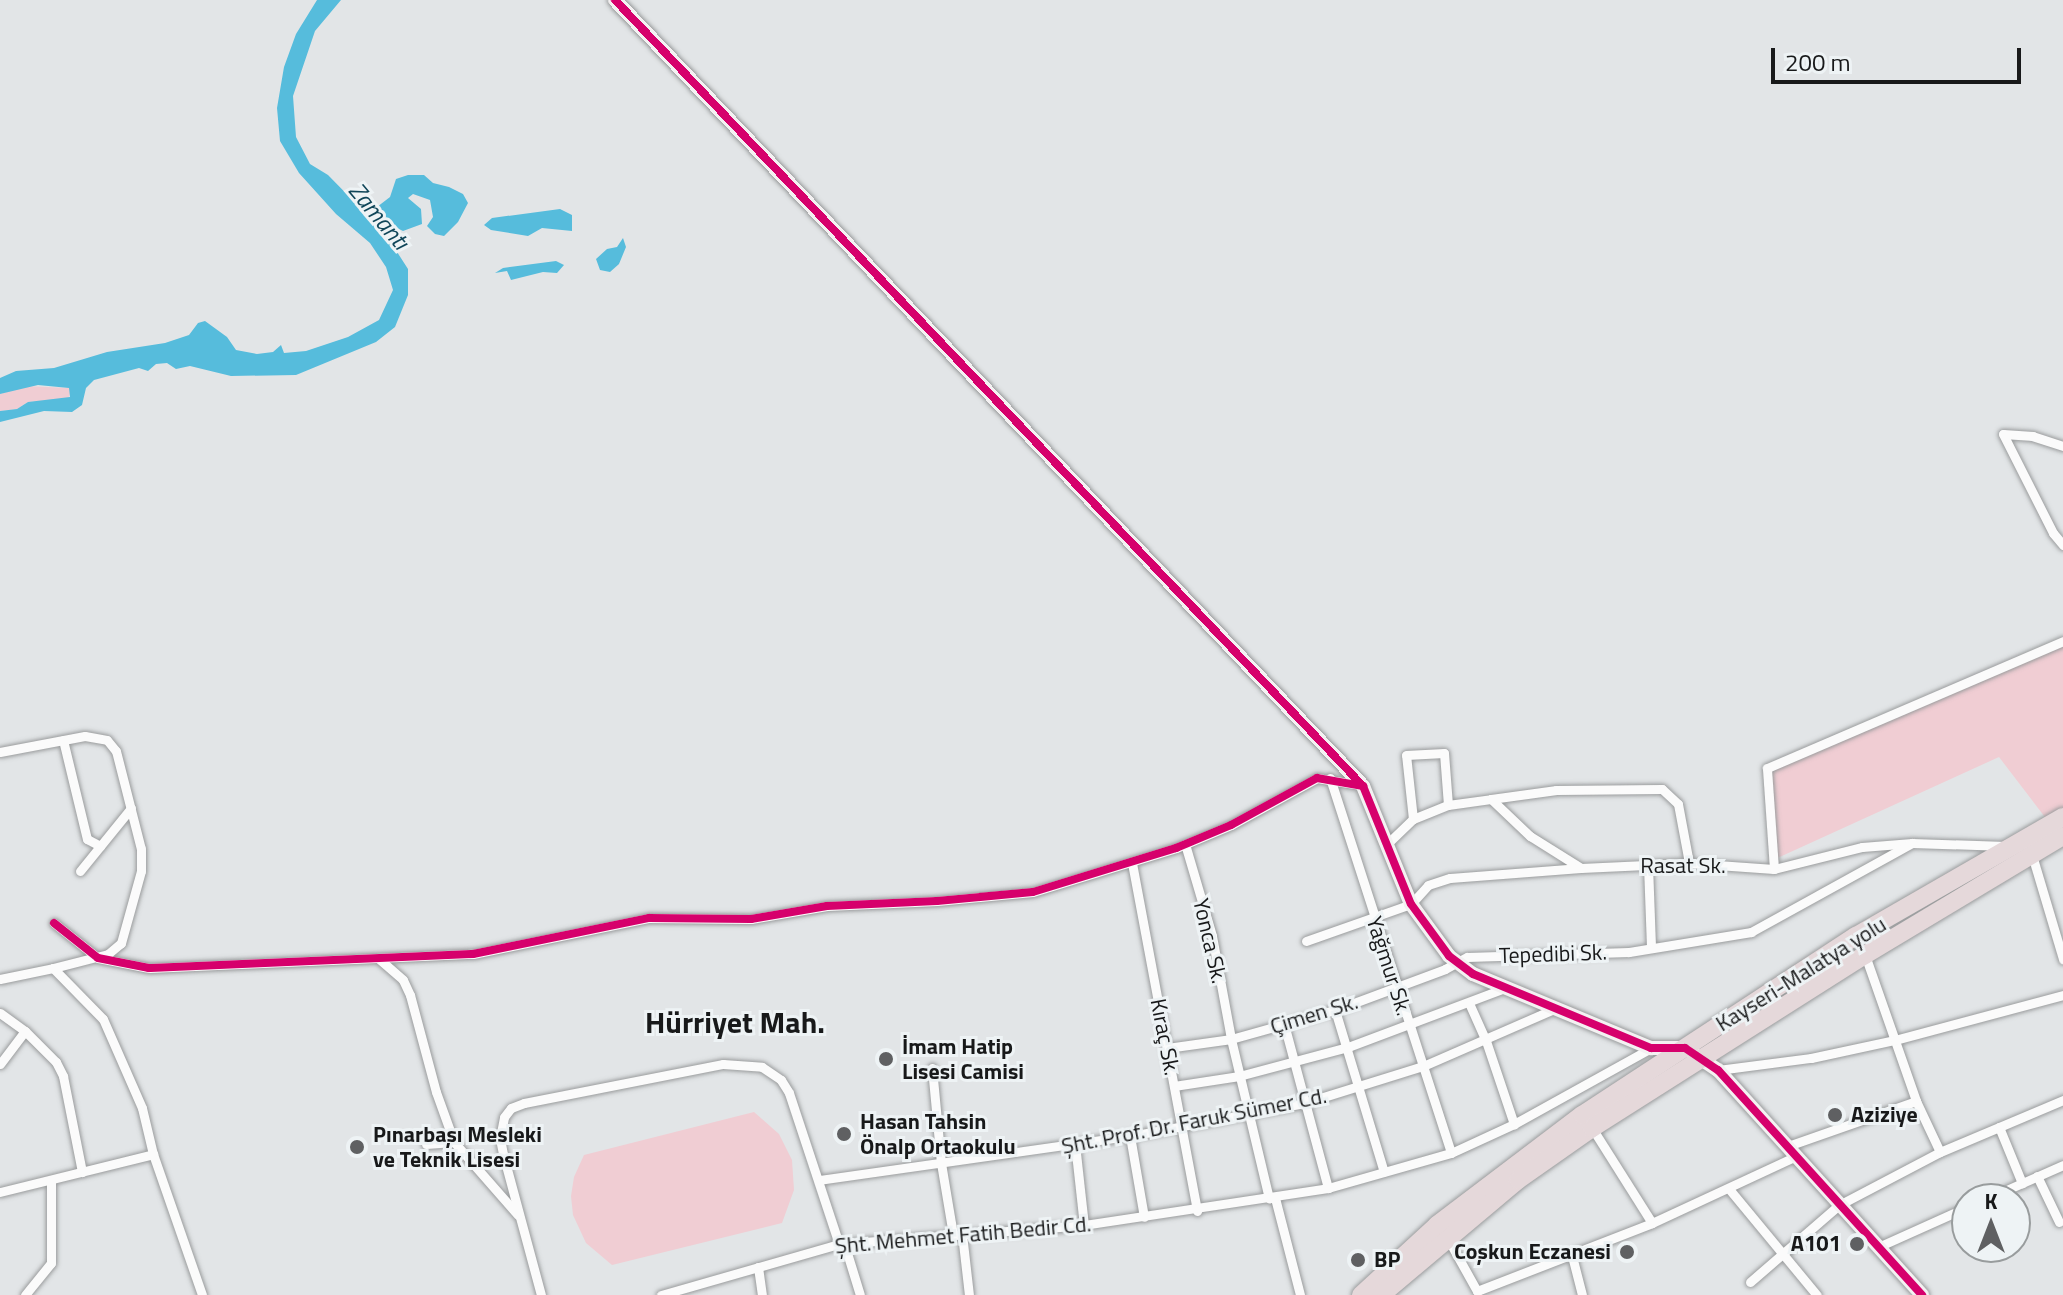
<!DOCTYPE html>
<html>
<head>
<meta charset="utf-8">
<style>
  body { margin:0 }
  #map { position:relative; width:2063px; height:1295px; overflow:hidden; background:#e2e5e7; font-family:"Titillium Web",sans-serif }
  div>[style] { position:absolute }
  .green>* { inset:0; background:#f0cdd3 }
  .water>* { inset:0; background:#56bcdc }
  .roads { filter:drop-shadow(0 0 2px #9a9c9d) drop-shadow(0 0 2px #9a9c9d) }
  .street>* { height:9px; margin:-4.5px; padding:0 4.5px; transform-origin:4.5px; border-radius:4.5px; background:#fbfbfb }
  .secondary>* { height:14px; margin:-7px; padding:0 7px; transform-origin:7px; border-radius:7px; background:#f4f1f2 }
  .highway>* { height:18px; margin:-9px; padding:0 9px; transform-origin:9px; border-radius:9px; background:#e5d8da }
  .cycleway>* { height:8px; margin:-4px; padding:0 4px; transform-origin:4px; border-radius:4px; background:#d6006c }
  .dots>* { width:22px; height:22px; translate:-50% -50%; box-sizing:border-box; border:4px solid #eef3f5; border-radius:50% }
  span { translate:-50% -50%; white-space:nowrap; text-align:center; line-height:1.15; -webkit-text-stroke:6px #eef3f5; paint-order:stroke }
  .street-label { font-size:22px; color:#18191a }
  .poi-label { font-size:22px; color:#18191a; font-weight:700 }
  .left { translate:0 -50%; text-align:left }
  .right { translate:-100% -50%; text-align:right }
  .water-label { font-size:24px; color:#104659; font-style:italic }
  .district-label { font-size:30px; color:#18191a; font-weight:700 }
  .north { position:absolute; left:1951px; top:1183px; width:80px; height:80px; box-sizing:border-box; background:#eef3f5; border:2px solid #989c9d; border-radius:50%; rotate:0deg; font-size:22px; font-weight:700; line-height:32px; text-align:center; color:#18191a }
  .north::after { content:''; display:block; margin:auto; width:28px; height:36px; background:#5f6062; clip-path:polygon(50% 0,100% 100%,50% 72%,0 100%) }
  .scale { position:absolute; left:1771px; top:48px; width:250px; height:36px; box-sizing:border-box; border:4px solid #18191a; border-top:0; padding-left:10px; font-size:24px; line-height:28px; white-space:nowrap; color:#18191a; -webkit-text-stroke:6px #eef3f5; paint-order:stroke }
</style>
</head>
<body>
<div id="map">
  <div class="green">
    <i style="clip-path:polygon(25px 386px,69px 388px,71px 391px,68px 399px,28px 402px,17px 409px,0 411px,0 394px)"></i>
    <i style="clip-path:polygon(2063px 641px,2063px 817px,2051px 825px,1999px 757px,1773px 860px,1767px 768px)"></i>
    <i style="clip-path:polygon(754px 1112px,779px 1134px,792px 1160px,794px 1190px,782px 1223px,612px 1265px,586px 1243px,573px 1215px,571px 1196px,574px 1177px,584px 1155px)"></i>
  </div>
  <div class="water">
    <i style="clip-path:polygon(317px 0,341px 0,315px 31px,293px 96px,296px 137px,310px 164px,328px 175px,378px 226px,382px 220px,377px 207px,390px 197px,396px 179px,408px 175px,424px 175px,433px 183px,449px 187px,463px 194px,468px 203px,458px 222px,444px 236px,435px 234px,427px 226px,433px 217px,430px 200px,413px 194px,408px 198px,421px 209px,422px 224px,403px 231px,389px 224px,381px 227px,408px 269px,408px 295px,395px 327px,376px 342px,296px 375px,231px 376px,190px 366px,176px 369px,167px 363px,156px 364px,148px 371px,139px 368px,94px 380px,86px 388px,82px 405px,72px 412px,44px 411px,0 422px,0 411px,17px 409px,28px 402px,70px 397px,69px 388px,38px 385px,0 394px,0 378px,16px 371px,54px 368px,107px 352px,165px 343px,189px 335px,198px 323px,205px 321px,227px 337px,236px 350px,257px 354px,273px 352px,281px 345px,284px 353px,306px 351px,348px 337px,379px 320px,393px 290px,386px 267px,370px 243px,336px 214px,299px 173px,280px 141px,277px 108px,284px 67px,296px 34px)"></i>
    <i style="clip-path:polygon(560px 209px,572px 215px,572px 231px,542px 228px,528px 236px,491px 230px,484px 225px,492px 218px)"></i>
    <i style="clip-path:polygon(623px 238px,626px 247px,619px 264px,610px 272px,600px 270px,596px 259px,607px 249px,617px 247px)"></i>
    <i style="clip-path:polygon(556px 261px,564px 265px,557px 273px,543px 272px,511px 280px,507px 271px,495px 273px,503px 268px)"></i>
  </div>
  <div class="roads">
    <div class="street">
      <i style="left:2063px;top:446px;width:32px;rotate:-162deg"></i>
      <i style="left:2033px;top:436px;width:30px;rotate:-176deg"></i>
      <i style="left:2003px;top:434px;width:111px;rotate:63.2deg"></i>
      <i style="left:2053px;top:533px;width:16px;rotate:50deg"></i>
      <i style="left:63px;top:740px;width:102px;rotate:76.4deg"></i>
      <i style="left:87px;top:839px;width:15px;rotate:28deg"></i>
      <i style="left:0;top:752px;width:86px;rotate:-10.7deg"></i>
      <i style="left:85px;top:736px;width:22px;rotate:10deg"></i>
      <i style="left:107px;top:740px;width:14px;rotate:51deg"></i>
      <i style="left:116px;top:751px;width:101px;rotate:75.7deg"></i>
      <i style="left:141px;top:849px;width:22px;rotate:90deg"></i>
      <i style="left:141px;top:871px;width:75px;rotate:105.5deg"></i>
      <i style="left:121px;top:943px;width:17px;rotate:140deg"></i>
      <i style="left:108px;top:954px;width:57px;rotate:165.7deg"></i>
      <i style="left:1330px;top:778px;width:394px;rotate:72.1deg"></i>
      <i style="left:1491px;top:799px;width:66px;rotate:-7.9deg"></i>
      <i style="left:1556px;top:790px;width:106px;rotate:-0.5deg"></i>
      <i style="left:1662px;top:789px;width:22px;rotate:43deg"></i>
      <i style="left:1678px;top:804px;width:60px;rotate:79.4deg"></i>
      <i style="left:1413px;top:819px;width:64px;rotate:-96.2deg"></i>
      <i style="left:1406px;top:755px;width:38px;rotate:-3deg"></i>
      <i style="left:1444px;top:753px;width:52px;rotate:85.6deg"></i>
      <i style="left:1388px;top:843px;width:35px;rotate:-44deg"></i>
      <i style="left:1413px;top:819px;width:38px;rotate:-22deg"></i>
      <i style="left:1448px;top:805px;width:43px;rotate:-7.9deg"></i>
      <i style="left:1491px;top:799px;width:54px;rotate:43.5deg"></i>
      <i style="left:1530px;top:836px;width:60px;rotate:32.1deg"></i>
      <i style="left:1581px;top:868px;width:108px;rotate:-2.7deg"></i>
      <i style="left:1689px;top:863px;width:85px;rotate:4deg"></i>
      <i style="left:1774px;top:869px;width:91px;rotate:-14deg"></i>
      <i style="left:1862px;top:847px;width:50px;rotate:-4.6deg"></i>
      <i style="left:1912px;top:843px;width:94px;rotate:1.8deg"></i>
      <i style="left:1185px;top:844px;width:96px;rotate:73.6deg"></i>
      <i style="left:1212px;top:936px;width:105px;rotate:79.5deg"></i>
      <i style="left:1231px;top:1039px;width:164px;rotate:76.6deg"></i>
      <i style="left:2032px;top:855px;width:109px;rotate:73.4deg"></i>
      <i style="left:1132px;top:863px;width:354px;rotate:79.4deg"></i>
      <i style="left:1648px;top:865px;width:81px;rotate:87.9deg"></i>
      <i style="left:1774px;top:869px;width:101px;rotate:-94deg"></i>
      <i style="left:1767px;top:768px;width:322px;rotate:-23.2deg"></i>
      <i style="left:80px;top:871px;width:81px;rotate:-51deg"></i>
      <i style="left:54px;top:923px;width:56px;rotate:38.5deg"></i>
      <i style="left:98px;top:958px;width:52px;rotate:11.1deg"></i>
      <i style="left:149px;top:968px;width:324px;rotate:-2.5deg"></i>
      <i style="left:473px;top:954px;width:180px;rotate:-11.6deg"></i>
      <i style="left:649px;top:918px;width:102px;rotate:0.6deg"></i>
      <i style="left:751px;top:919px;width:77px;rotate:-9.7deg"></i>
      <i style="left:827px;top:906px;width:110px;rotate:-2.6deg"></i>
      <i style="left:937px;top:901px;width:96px;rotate:-5.4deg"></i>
      <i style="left:1033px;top:892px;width:150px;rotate:-17.1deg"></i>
      <i style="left:1176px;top:848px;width:60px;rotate:-22.7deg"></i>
      <i style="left:1231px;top:825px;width:98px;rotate:-28.7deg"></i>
      <i style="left:1317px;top:778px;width:44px;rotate:9.2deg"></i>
      <i style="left:1306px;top:941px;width:111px;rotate:-19.4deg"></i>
      <i style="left:1411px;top:904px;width:25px;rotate:-48deg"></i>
      <i style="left:1428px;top:885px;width:23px;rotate:-18deg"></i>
      <i style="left:1450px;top:878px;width:131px;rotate:-4.4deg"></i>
      <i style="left:1865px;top:955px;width:155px;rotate:70.7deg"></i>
      <i style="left:1916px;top:1101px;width:56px;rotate:64.8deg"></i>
      <i style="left:378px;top:958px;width:33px;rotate:41deg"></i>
      <i style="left:403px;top:980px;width:17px;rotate:65deg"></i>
      <i style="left:410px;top:995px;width:100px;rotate:75deg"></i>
      <i style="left:436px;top:1092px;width:53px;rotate:70.2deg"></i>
      <i style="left:454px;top:1142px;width:97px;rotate:48.8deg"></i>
      <i style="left:0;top:979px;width:54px;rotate:-11.7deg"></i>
      <i style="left:53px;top:968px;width:71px;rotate:45.6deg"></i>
      <i style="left:103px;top:1019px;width:97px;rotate:66.3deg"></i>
      <i style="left:142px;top:1108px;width:47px;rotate:76.6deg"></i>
      <i style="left:153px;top:1154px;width:149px;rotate:70.8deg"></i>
      <i style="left:1469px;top:1003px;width:42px;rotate:65.9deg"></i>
      <i style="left:1486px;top:1041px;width:88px;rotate:71.4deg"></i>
      <i style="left:1335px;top:1010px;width:169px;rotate:73.2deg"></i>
      <i style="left:0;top:1013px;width:31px;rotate:36deg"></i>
      <i style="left:1284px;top:1024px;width:170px;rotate:75deg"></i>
      <i style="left:1167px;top:1048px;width:65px;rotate:-8deg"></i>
      <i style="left:1231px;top:1039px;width:108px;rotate:-15.6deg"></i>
      <i style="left:1335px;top:1010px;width:117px;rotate:-20.4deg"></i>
      <i style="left:1445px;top:969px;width:25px;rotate:-29deg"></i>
      <i style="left:1467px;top:957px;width:162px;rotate:-1.8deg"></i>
      <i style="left:1629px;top:952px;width:124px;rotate:-9.3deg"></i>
      <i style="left:1751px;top:932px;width:184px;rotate:-28.9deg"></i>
      <i style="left:0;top:1064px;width:41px;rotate:-52.9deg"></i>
      <i style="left:25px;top:1031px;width:44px;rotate:45deg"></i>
      <i style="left:56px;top:1062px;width:16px;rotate:63deg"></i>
      <i style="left:63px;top:1076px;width:98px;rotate:78.8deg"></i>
      <i style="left:932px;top:1068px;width:95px;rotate:84.6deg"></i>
      <i style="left:941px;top:1163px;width:73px;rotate:80.5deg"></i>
      <i style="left:1718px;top:1070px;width:94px;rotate:-7.4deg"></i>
      <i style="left:1811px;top:1058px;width:86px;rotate:-12.1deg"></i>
      <i style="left:1895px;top:1040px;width:174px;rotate:-15deg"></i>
      <i style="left:1174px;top:1086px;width:66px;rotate:-8.7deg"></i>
      <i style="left:1239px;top:1076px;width:113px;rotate:-14.9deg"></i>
      <i style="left:1348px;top:1047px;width:168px;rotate:-20.6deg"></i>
      <i style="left:1999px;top:1127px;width:61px;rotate:67.7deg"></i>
      <i style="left:1592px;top:1128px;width:112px;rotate:57.7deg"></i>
      <i style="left:1130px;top:1136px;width:82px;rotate:80.2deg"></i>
      <i style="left:426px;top:1144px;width:28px;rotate:-4deg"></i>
      <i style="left:1075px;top:1144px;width:81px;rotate:83.7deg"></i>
      <i style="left:1785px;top:1147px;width:139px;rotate:-19.3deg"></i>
      <i style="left:2037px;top:1176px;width:51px;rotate:64.4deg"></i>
      <i style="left:819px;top:1180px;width:314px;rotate:-8.1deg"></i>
      <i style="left:1130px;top:1136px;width:177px;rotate:-10.7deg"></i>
      <i style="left:1304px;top:1103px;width:125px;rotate:-17.3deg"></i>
      <i style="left:1423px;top:1066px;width:143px;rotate:-23.5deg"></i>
      <i style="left:1730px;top:1190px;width:136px;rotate:50.4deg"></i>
      <i style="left:0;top:1192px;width:158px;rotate:-13.9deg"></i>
      <i style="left:1275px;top:1198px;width:100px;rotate:75.5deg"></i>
      <i style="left:1986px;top:1199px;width:84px;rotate:-23.8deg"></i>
      <i style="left:962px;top:1234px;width:61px;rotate:83.5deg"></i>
      <i style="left:1448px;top:1239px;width:60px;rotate:60.9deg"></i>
      <i style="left:1477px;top:1291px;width:188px;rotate:-21.2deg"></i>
      <i style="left:1652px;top:1223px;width:157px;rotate:-24.9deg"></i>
      <i style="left:844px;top:1243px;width:54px;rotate:72.9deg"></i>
      <i style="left:1878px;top:1247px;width:98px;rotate:-24.2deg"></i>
      <i style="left:1572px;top:1256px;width:40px;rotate:75.6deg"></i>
      <i style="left:758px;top:1267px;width:28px;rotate:82deg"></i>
      <i style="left:1750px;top:1282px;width:118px;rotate:-40.9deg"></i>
      <i style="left:1839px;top:1205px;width:114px;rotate:-27.7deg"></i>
      <i style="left:1940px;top:1152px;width:134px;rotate:-22.9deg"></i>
      <i style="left:25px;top:1295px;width:41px;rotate:-50.9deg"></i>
      <i style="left:51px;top:1263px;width:83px;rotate:-90deg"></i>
      <i style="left:541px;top:1295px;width:146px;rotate:-105.1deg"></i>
      <i style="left:503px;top:1154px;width:16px;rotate:-101deg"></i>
      <i style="left:500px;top:1138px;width:21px;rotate:-79deg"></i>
      <i style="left:504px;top:1117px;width:11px;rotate:-52deg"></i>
      <i style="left:511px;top:1108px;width:14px;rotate:-21deg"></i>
      <i style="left:524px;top:1103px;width:203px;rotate:-11.1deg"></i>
      <i style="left:723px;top:1064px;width:39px;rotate:4deg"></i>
      <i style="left:762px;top:1067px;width:23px;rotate:34deg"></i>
      <i style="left:781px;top:1080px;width:15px;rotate:58deg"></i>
      <i style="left:789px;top:1093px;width:159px;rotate:71.7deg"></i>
      <i style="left:661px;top:1295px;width:185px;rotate:-16deg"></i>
      <i style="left:839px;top:1244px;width:246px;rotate:-4.4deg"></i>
      <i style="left:1084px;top:1225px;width:247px;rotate:-8.6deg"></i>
      <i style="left:1328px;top:1188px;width:128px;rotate:-15.9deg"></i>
      <i style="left:1451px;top:1153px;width:69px;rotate:-24.7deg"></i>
      <i style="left:1514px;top:1124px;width:157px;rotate:-29deg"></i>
    </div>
    <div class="secondary">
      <i style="left:615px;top:0;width:1085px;rotate:46.42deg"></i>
      <i style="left:1363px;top:786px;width:127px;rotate:67.9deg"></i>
      <i style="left:1411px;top:904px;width:64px;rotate:53.8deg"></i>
      <i style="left:1449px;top:956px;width:30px;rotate:37deg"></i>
      <i style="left:1473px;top:974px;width:193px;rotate:22.6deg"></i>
      <i style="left:1651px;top:1048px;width:34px"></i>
      <i style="left:1685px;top:1048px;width:40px;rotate:34deg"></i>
      <i style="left:1718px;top:1070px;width:304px;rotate:47.8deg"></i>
    </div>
    <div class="highway">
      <i style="left:1361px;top:1295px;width:103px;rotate:-42.6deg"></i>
      <i style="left:1437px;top:1225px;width:182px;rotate:-37.2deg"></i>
      <i style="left:1582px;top:1115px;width:327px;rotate:-33.2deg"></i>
      <i style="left:1856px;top:936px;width:239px;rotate:-29.9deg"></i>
      <i style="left:1381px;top:1295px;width:179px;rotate:-40deg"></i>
      <i style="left:1518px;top:1180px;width:90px;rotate:-35.1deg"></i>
      <i style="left:1592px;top:1128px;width:323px;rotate:-32.4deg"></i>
      <i style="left:1865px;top:955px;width:231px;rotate:-31deg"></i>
    </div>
  </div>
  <div class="cycleway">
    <i style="left:615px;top:0;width:1085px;rotate:46.42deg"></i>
    <i style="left:1363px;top:786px;width:127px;rotate:67.9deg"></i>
    <i style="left:1411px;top:904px;width:64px;rotate:53.8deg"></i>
    <i style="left:1449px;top:956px;width:30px;rotate:37deg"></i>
    <i style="left:1473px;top:974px;width:193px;rotate:22.6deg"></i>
    <i style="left:1651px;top:1048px;width:34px"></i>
    <i style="left:1685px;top:1048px;width:40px;rotate:34deg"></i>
    <i style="left:1718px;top:1070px;width:304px;rotate:47.8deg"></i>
    <i style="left:54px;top:923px;width:56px;rotate:38.5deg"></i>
    <i style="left:98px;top:958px;width:52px;rotate:11.1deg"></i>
    <i style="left:149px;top:968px;width:324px;rotate:-2.5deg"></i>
    <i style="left:473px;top:954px;width:180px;rotate:-11.6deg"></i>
    <i style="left:649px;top:918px;width:102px;rotate:0.6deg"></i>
    <i style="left:751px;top:919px;width:77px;rotate:-9.7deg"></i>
    <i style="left:827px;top:906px;width:110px;rotate:-2.6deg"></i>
    <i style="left:937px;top:901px;width:96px;rotate:-5.4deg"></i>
    <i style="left:1033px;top:892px;width:150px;rotate:-17.1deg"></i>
    <i style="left:1176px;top:848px;width:60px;rotate:-22.7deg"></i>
    <i style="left:1231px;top:825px;width:98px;rotate:-28.7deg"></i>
    <i style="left:1317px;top:778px;width:47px;rotate:9.9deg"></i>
  </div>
  <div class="dots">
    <i style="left:886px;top:1059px;background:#5f6062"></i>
    <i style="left:1835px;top:1115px;background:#5f6062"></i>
    <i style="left:844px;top:1134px;background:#5f6062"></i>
    <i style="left:357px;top:1147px;background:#5f6062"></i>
    <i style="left:1857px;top:1244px;background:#5f6062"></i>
    <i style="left:1627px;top:1252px;background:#5f6062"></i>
    <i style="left:1358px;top:1260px;background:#5f6062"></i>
  </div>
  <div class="street-label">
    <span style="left:1683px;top:866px">Rasat Sk.</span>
    <span style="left:1210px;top:941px;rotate:77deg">Yonca Sk.</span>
    <span style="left:1553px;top:954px;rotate:-2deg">Tepedibi Sk.</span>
    <span style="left:1389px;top:966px;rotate:72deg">Yağmur Sk.</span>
    <span style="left:1801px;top:974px;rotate:-32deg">Kayseri-Malatya yolu</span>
    <span style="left:1314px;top:1014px;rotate:-17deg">Çimen Sk.</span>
    <span style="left:1165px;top:1037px;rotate:79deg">Kıraç Sk.</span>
    <span style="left:1194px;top:1121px;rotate:-11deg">Şht. Prof. Dr. Faruk Sümer Cd.</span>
    <span style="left:963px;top:1235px;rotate:-5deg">Şht. Mehmet Fatih Bedir Cd.</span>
  </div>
  <div class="poi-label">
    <span class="left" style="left:902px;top:1059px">İmam Hatip<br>Lisesi Camisi</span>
    <span class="left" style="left:1851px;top:1115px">Aziziye</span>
    <span class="left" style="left:860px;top:1134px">Hasan Tahsin<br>Önalp Ortaokulu</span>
    <span class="left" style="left:373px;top:1147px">Pınarbaşı Mesleki<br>ve Teknik Lisesi</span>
    <span class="right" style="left:1841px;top:1244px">A101</span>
    <span class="right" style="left:1611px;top:1252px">Coşkun Eczanesi</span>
    <span class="left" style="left:1374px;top:1260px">BP</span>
  </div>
  <div class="water-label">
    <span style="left:379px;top:216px;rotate:50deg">Zamantı</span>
  </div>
  <div class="district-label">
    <span style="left:735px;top:1022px">Hürriyet Mah.</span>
  </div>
  <div class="north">K</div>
  <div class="scale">200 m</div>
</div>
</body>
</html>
